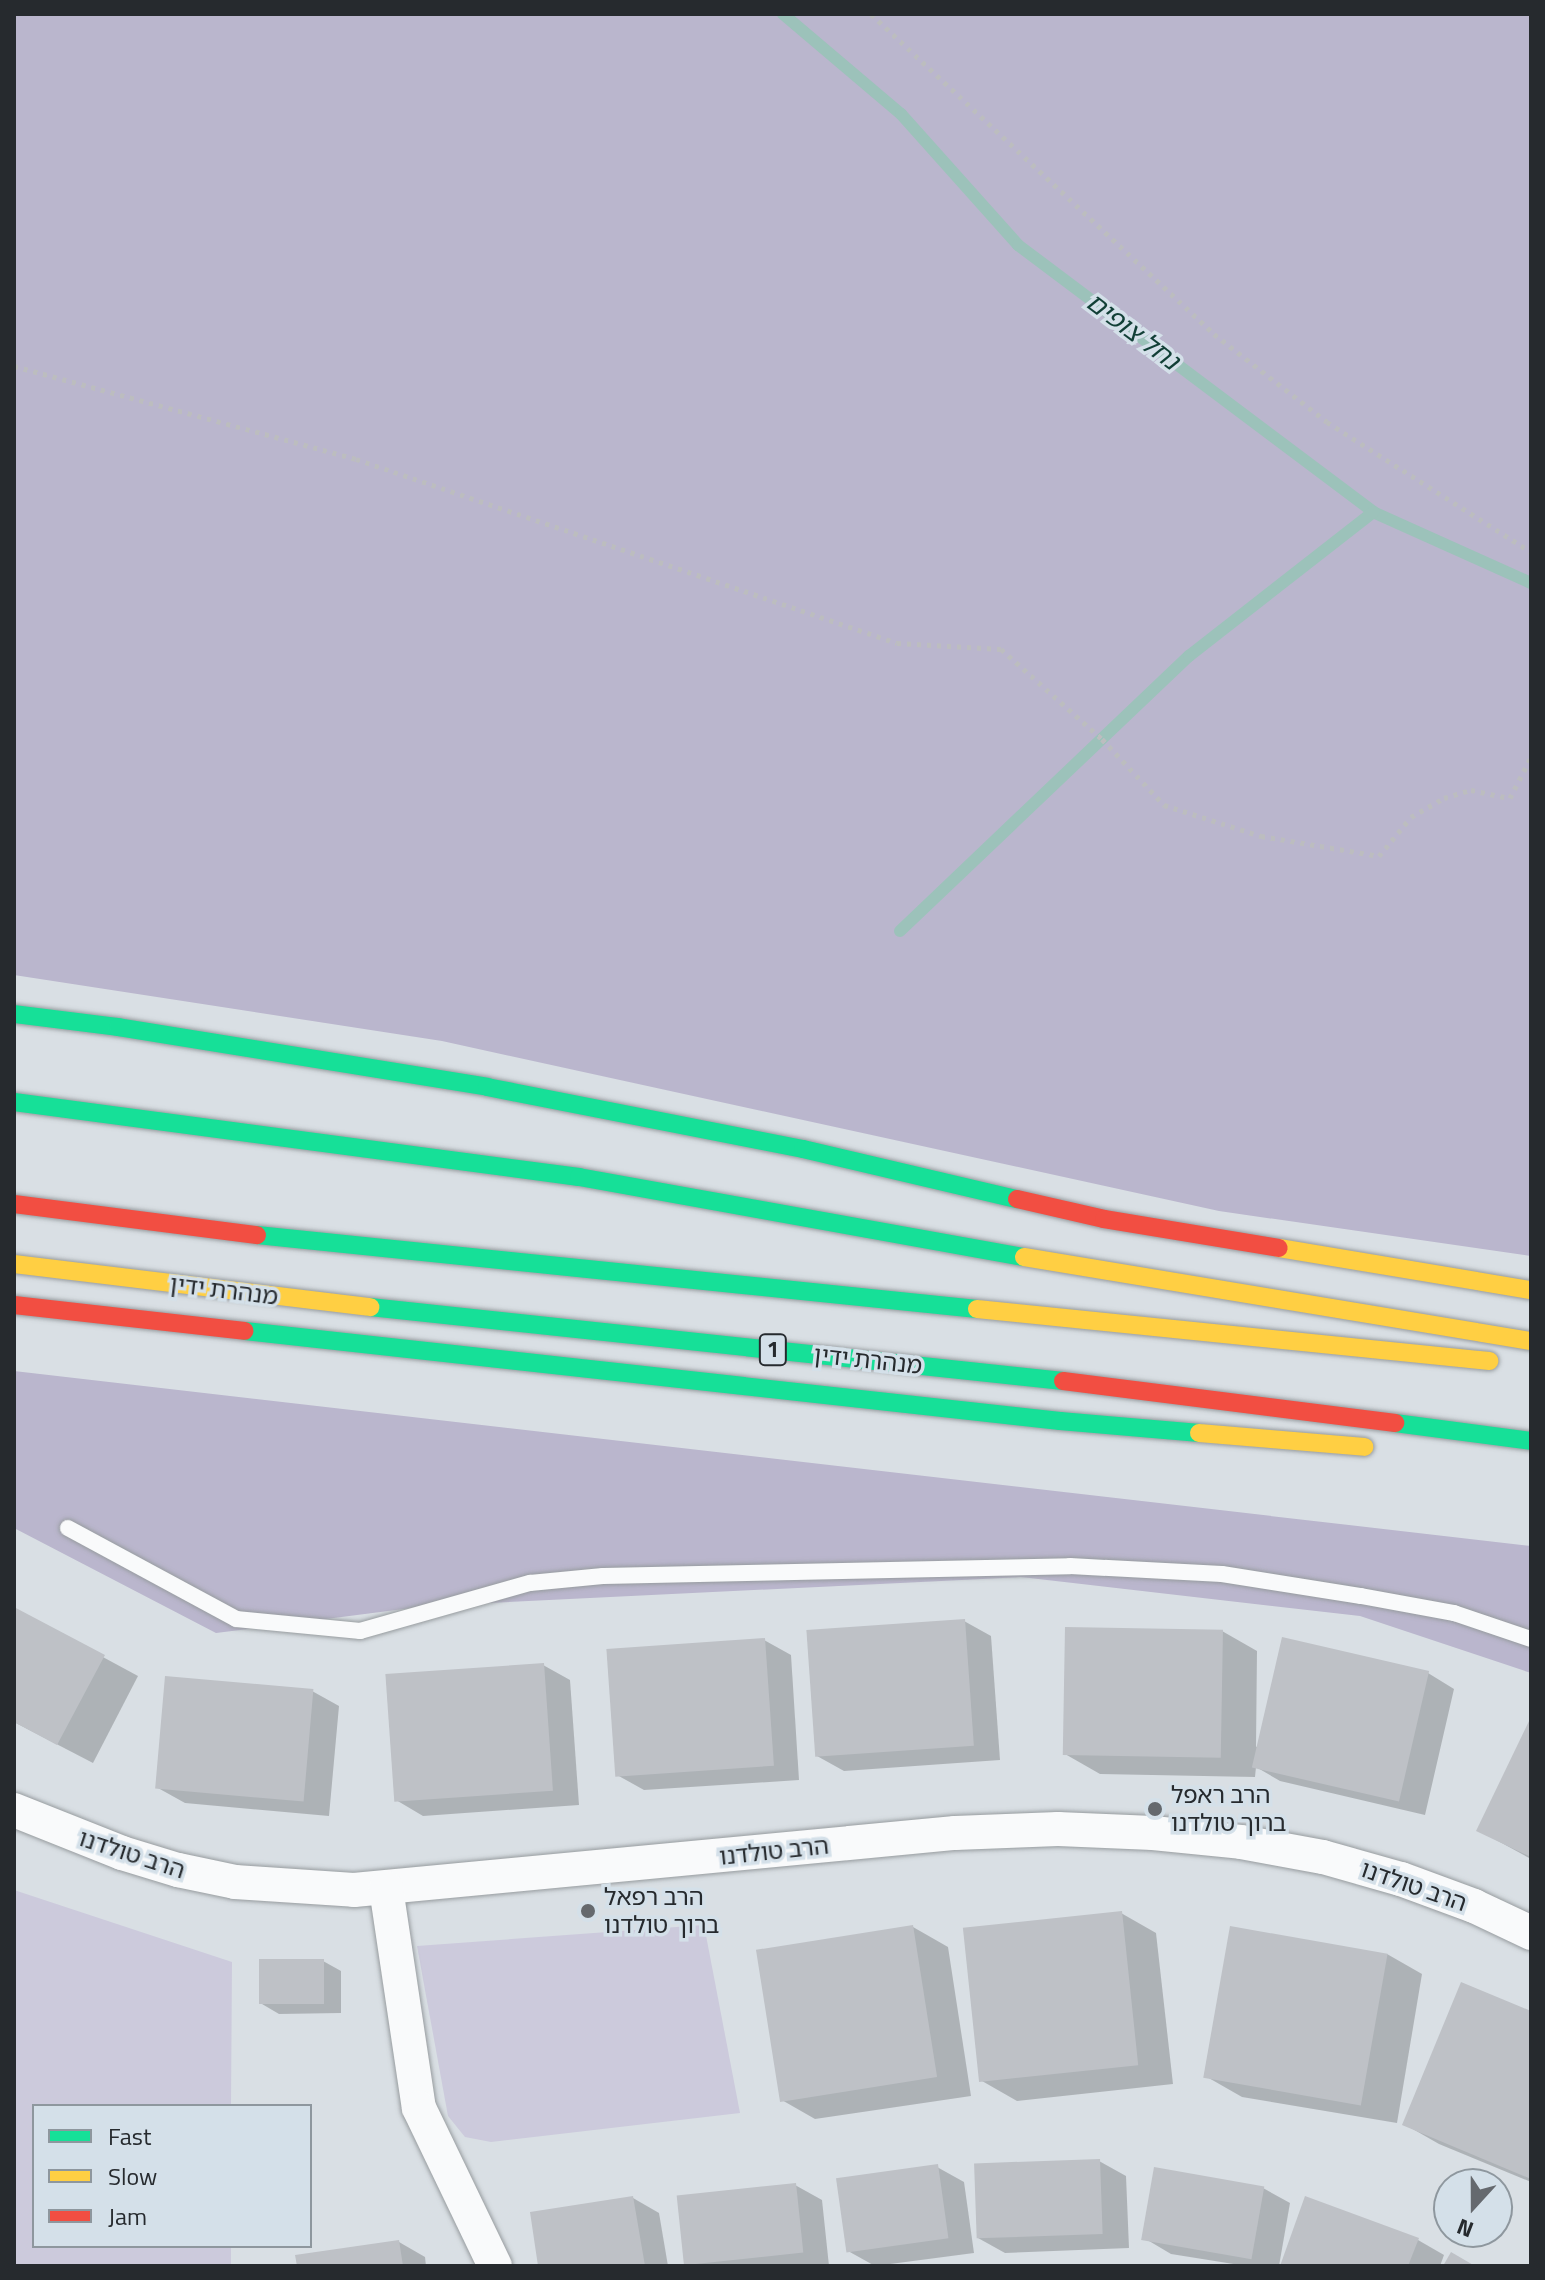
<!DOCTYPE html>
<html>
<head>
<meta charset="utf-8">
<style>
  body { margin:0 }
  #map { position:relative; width:1545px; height:2280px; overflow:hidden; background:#d9dfe4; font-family:"Titillium Web","Noto Sans Hebrew",sans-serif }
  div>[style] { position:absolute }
  .green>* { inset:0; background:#cccadc }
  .forest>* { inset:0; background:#bab6cd }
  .shadow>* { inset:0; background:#0003 }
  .stream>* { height:12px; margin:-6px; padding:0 6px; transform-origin:6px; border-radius:6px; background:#9cc2ba }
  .building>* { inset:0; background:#bec1c6; transform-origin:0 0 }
  .path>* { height:5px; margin-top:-2.5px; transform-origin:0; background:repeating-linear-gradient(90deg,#bcbdbf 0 4px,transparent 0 10px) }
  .roads { filter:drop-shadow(0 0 2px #979c9f) drop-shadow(0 0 2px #979c9f) }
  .lane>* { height:16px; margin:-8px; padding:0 8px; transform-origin:8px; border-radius:8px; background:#f9fafb }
  .street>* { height:34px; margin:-17px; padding:0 17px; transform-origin:17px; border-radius:17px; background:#f9fafb }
  .fast>* { height:18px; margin:-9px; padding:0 9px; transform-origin:9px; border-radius:9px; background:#16e098 }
  .slow>* { height:18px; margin:-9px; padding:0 9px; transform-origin:9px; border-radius:9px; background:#ffcf43 }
  .jam>* { height:18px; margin:-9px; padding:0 9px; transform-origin:9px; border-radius:9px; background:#f24e42 }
  .dots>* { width:22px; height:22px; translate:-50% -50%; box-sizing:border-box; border:4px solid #d4e0e9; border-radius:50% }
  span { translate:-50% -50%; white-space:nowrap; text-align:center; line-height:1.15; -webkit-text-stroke:7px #d4e0e9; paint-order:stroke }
  .shield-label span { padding:2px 6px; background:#d4e0e9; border:2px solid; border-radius:6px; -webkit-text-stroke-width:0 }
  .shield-label { font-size:22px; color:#262a2e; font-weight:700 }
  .street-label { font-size:24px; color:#262a2e }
  .poi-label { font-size:24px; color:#262a2e }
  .left { translate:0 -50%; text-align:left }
  .water-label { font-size:26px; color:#113f36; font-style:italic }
  .frame { position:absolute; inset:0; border:16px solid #262a2e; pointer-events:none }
  .legend { position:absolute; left:32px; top:2104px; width:280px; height:144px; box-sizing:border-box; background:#d4e0e9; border:2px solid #8e979e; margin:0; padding:10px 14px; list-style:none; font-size:24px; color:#262a2e }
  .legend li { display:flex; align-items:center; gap:16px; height:40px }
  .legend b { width:40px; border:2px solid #8e979e }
  .north { position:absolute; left:1433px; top:2168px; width:80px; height:80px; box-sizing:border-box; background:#d4e0e9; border:2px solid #8e979e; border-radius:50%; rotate:201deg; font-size:22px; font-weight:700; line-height:32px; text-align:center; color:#262a2e }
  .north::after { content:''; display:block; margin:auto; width:28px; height:36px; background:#65696e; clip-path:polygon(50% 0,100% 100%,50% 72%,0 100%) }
</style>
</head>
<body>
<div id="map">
  <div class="green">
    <i style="clip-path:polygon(14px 1890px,232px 1962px,231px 2106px,34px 2106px,34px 2246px,231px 2246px,231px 2266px,14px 2266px)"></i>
    <i style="clip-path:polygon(704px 1925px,740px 2113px,491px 2142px,465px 2137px,448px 2116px,417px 1946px)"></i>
  </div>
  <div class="forest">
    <i style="clip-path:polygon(14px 14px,1531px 14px,1531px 1256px,1219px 1211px,442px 1041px,14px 975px)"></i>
    <i style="clip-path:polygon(14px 1371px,1531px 1546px,1531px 1673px,1360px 1616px,1021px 1577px,427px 1606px,216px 1633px,14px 1528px)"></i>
  </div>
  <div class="shadow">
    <i style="clip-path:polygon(14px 1609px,138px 1676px,93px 1763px,14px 1722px)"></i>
    <i style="clip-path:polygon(964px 1621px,991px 1636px,1000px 1760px,844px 1771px,817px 1756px)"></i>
    <i style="clip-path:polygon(1222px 1631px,1257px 1651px,1256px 1747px,1428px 1673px,1454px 1689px,1425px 1815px,1280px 1781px,1256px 1767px,1255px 1777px,1100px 1774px,1065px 1754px)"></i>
    <i style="clip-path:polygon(764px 1640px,791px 1655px,799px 1780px,644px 1790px,617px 1775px)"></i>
    <i style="clip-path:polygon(543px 1665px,570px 1680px,579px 1805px,423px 1816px,396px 1800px)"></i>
    <i style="clip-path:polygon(312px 1691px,339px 1706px,329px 1816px,185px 1803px,158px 1788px)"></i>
    <i style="clip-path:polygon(1531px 1721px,1531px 1859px,1478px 1830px)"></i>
    <i style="clip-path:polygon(1121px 1913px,1156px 1933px,1173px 2084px,1017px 2101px,982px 2081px)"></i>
    <i style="clip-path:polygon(913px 1927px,948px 1947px,971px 2096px,815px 2119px,780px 2099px)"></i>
    <i style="clip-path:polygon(1387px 1954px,1422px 1974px,1397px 2123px,1242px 2097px,1207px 2077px)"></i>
    <i style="clip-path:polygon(323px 1961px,341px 1971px,341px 2013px,279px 2014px,262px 2004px)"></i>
    <i style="clip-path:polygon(1531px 2013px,1531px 2182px,1439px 2144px,1404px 2124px)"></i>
    <i style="clip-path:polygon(1099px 2161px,1126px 2176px,1129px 2248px,1005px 2253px,978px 2238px)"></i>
    <i style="clip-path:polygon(937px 2167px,964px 2182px,974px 2253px,875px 2266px,848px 2251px)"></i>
    <i style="clip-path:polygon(795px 2185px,822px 2200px,829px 2266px,687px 2264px)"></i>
    <i style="clip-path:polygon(1263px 2188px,1290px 2203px,1279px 2266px,1246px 2266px,1171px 2254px,1144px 2238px)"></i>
    <i style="clip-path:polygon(633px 2198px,659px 2213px,668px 2266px,540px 2266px)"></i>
    <i style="clip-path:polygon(1418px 2240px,1444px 2255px,1440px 2266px,1282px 2266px)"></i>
    <i style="clip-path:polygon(399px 2242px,425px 2257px,426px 2266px,299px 2266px)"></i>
  </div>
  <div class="stream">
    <i style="left:783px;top:14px;width:155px;rotate:40.3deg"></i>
    <i style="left:901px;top:114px;width:176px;rotate:48.2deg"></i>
    <i style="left:1018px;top:245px;width:444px;rotate:36.9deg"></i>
    <i style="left:1373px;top:512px;width:173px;rotate:24.2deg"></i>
    <i style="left:900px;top:931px;width:399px;rotate:-43.6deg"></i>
    <i style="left:1189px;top:656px;width:234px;rotate:-38deg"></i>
  </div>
  <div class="building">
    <i style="clip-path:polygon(14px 1607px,105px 1655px,57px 1745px,14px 1722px)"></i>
    <i style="left:965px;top:1619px;width:127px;height:159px;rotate:86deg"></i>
    <i style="left:1065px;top:1627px;width:158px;height:128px;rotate:1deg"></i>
    <i style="left:1282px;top:1637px;width:151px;height:134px;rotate:13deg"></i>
    <i style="left:765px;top:1638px;width:128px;height:159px;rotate:86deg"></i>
    <i style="left:544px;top:1663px;width:128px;height:159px;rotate:86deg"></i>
    <i style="left:165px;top:1676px;width:149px;height:113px;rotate:5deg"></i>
    <i style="clip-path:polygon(1531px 1717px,1531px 1857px,1476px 1831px)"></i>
    <i style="left:1122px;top:1911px;width:155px;height:160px;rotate:84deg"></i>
    <i style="left:913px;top:1925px;width:154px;height:159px;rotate:81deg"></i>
    <i style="left:1230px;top:1926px;width:160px;height:154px;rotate:10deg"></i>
    <i style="left:324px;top:1959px;width:45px;height:65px;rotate:90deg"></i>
    <i style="clip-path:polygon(1461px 1982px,1531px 2011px,1531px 2179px,1402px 2125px)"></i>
    <i style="left:1100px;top:2159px;width:75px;height:126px;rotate:88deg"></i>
    <i style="left:938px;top:2164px;width:75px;height:103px;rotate:82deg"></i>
    <i style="left:1154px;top:2167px;width:112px;height:74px;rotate:10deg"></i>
    <i style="left:796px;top:2183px;width:70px;height:120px;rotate:84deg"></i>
    <i style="clip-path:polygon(633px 2196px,645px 2266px,538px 2266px,530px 2212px)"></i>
    <i style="clip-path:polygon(1305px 2196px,1419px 2238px,1408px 2266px,1280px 2266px)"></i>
    <i style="clip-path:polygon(399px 2240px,403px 2266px,297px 2266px,295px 2255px)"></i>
    <i style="clip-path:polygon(1451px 2252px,1475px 2266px,1443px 2266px)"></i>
  </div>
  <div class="path">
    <i style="left:871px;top:14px;width:469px;rotate:43deg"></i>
    <i style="left:1214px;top:334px;width:143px;rotate:37.9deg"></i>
    <i style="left:1327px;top:422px;width:242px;rotate:32.5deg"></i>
    <i style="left:14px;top:366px;width:354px;rotate:15.2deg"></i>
    <i style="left:356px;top:459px;width:571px;rotate:18.78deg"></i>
    <i style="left:897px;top:643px;width:104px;rotate:3.3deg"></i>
    <i style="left:1001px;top:649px;width:135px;rotate:41.7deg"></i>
    <i style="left:1102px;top:739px;width:91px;rotate:46.8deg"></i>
    <i style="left:1164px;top:805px;width:102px;rotate:17.7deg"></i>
    <i style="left:1261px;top:836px;width:120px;rotate:9.6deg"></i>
    <i style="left:1379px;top:856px;width:50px;rotate:-50.6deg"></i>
    <i style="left:1411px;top:817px;width:38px;rotate:-30deg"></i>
    <i style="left:1444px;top:798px;width:28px;rotate:-17deg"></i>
    <i style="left:1471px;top:790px;width:40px;rotate:12deg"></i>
    <i style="left:1510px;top:798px;width:46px;rotate:-62.9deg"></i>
  </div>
  <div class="roads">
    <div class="lane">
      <i style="left:68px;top:1528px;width:191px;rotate:28.4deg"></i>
      <i style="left:236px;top:1619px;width:125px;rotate:5.5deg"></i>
      <i style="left:360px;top:1631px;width:177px;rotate:-15.8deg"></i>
      <i style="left:530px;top:1583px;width:73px;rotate:-5.5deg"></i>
      <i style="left:603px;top:1576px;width:467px;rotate:-1.2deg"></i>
      <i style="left:1070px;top:1566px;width:152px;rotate:3deg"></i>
      <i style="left:1222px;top:1574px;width:141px;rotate:9deg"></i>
      <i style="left:1361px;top:1596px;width:95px;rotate:10.4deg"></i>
      <i style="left:1454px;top:1613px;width:81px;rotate:18.7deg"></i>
    </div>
    <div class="street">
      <i style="left:14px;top:1810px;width:116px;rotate:21.7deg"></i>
      <i style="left:122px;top:1853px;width:59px;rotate:16.9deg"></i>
      <i style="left:178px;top:1870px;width:58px;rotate:11.9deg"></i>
      <i style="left:235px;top:1882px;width:119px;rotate:3.8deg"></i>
      <i style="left:354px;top:1890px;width:604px;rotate:-5.42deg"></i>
      <i style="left:955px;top:1833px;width:103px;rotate:-2.2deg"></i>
      <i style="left:1058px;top:1829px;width:95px;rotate:2.4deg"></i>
      <i style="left:1153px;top:1833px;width:88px;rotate:5.8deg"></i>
      <i style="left:1241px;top:1842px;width:83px;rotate:10.4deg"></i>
      <i style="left:1323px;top:1857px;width:81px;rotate:15.8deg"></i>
      <i style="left:1401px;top:1879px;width:78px;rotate:20.3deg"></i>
      <i style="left:1474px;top:1906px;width:63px;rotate:25.3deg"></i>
      <i style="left:386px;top:1888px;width:222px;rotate:81.5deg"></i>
      <i style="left:419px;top:2108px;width:175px;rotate:64.3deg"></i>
    </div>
    <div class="fast">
      <i style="left:14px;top:1014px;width:105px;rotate:7.1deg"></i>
      <i style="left:118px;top:1027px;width:374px;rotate:9.2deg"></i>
      <i style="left:487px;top:1087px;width:322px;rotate:11.1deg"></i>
      <i style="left:803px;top:1149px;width:220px;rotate:13.2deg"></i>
      <i style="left:14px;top:1102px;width:570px;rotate:7.56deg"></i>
      <i style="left:579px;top:1177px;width:452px;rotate:10.2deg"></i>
      <i style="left:257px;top:1235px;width:724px;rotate:5.87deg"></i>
      <i style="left:370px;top:1307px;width:697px;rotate:6.1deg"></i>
      <i style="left:245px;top:1331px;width:820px;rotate:6.3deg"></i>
      <i style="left:1060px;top:1421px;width:140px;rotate:4.9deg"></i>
      <i style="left:1395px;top:1423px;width:137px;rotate:7.5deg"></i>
    </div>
    <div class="slow">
      <i style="left:1279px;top:1248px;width:255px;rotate:9.5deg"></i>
      <i style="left:1024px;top:1257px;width:514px;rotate:9.41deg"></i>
      <i style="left:14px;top:1264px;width:359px;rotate:6.9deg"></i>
      <i style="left:977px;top:1309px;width:515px;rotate:5.8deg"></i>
      <i style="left:1199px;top:1433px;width:166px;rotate:4.8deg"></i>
    </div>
    <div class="jam">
      <i style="left:1017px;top:1199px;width:89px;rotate:12.9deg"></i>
      <i style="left:1104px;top:1219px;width:177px;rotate:9.4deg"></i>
      <i style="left:14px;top:1204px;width:245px;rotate:7.3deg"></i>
      <i style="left:14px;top:1305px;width:232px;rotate:6.4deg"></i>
      <i style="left:1063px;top:1381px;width:335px;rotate:7.2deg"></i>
    </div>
  </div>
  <div class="dots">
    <i style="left:1155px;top:1809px;background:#65696e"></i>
    <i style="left:588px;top:1911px;background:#65696e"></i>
  </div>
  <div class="shield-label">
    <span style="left:773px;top:1350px">1</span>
  </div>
  <div class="street-label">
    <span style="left:224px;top:1290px;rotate:7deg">מנהרת ידין</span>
    <span style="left:868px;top:1360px;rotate:6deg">מנהרת ידין</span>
    <span style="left:774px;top:1851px;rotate:-6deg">הרב טולדנו</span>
    <span style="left:132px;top:1854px;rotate:18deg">הרב טולדנו</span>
    <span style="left:1414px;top:1886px;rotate:19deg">הרב טולדנו</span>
  </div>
  <div class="poi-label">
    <span class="left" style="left:1171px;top:1809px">הרב ראפל<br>ברוך טולדנו</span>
    <span class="left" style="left:604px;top:1911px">הרב רפאל<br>ברוך טולדנו</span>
  </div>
  <div class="water-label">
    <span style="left:1133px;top:331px;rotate:37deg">נחל צופים</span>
  </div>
  <div class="frame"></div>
  <ul class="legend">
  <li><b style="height:10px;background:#16e098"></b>Fast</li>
  <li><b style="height:10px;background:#ffcf43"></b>Slow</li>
  <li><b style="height:10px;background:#f24e42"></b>Jam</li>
  </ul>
  <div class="north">N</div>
</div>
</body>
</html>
